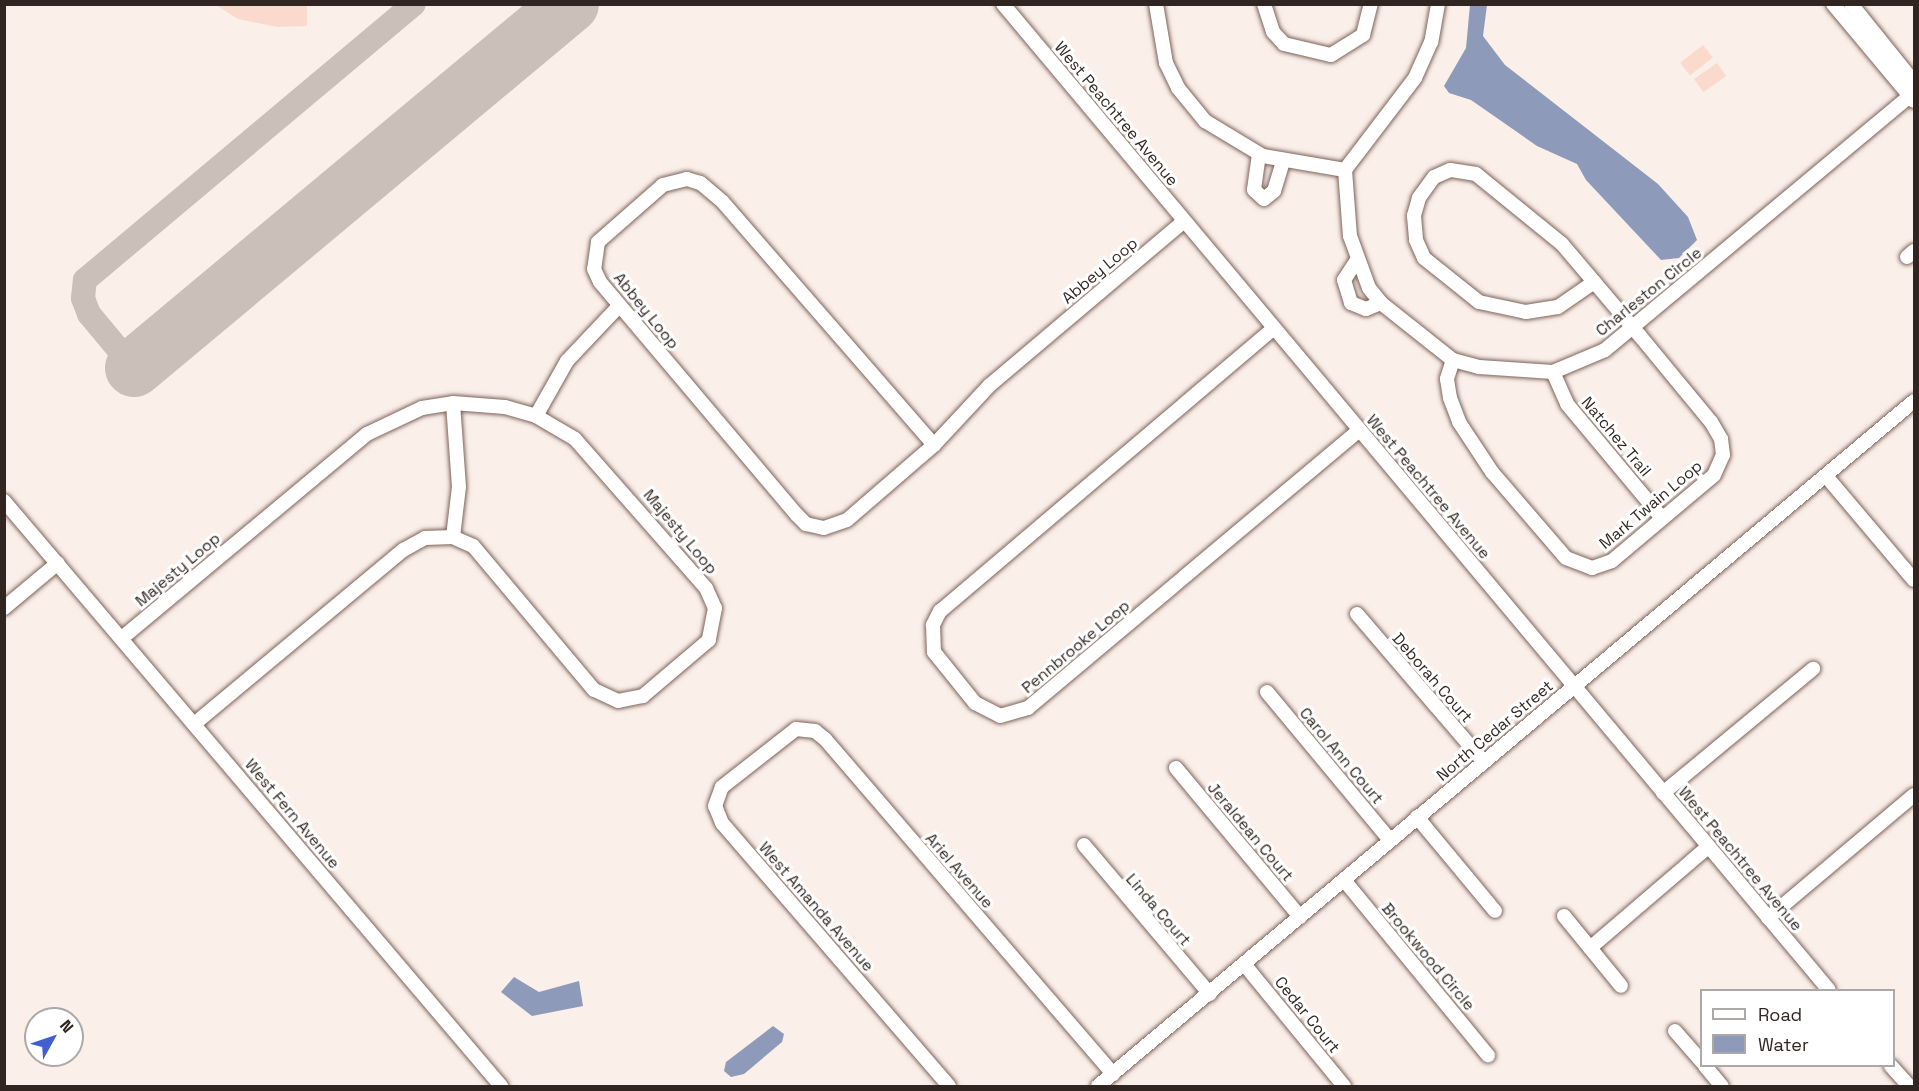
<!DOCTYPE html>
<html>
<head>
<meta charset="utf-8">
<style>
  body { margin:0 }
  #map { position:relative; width:1919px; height:1091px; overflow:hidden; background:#fbefea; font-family:"Space Grotesk",sans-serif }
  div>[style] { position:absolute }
  .green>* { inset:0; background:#fadacd; transform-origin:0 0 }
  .water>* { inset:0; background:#8d9aba }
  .taxiway>* { height:24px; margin:-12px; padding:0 12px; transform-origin:12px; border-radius:12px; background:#cbbfba }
  .runway>* { height:58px; margin:-29px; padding:0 29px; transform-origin:29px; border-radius:29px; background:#cbbfba }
  .roads { filter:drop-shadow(0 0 2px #7c6358) drop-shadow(0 0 2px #7c6358) }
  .minor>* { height:14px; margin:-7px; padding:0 7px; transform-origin:7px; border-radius:7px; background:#fff }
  span { translate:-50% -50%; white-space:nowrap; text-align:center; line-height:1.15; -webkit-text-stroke:6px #fff; paint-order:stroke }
  .street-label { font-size:16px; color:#302520 }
  .frame { position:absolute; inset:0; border:6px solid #302520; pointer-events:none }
  .legend { position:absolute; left:1700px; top:989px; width:195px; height:78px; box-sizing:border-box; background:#fff; border:2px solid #aca8a6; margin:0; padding:8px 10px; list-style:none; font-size:18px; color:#302520 }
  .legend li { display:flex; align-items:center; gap:12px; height:30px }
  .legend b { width:30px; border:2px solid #aca8a6 }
  .north { position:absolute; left:24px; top:1007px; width:60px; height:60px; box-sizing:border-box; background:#fff; border:2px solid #aca8a6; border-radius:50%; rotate:50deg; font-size:16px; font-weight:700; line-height:24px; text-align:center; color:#302520 }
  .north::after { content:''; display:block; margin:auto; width:21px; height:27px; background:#425ed1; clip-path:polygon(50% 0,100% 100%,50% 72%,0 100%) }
</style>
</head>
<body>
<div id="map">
  <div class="green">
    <i style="clip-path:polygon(216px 5px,307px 5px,307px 26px,277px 27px,238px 19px)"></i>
    <i style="left:1703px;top:45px;width:16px;height:29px;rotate:52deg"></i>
    <i style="left:1717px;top:63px;width:16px;height:28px;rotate:55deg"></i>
  </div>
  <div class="water">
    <i style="clip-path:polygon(1470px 5px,1487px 5px,1483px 36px,1505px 65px,1658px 184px,1688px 217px,1697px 240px,1679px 258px,1661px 260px,1586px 180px,1577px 164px,1537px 146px,1471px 100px,1449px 93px,1444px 86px,1466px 48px)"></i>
    <i style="clip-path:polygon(514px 977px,539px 992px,579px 981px,583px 1006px,532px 1016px,501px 992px)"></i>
    <i style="clip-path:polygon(773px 1026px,784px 1034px,782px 1042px,744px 1074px,731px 1077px,724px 1071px,726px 1062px)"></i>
  </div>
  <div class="taxiway">
    <i style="left:134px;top:368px;width:70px;rotate:-129.8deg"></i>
    <i style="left:89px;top:314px;width:17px;rotate:-111deg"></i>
    <i style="left:83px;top:298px;width:18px;rotate:-84deg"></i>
    <i style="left:85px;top:280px;width:429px;rotate:-40deg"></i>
  </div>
  <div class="runway">
    <i style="left:134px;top:368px;width:568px;rotate:-39.86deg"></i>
  </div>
  <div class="roads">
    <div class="minor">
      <i style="left:1003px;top:4px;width:1286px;rotate:50.05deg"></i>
      <i style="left:1156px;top:4px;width:60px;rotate:80.4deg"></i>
      <i style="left:1166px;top:63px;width:28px;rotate:64deg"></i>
      <i style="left:1178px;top:88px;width:43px;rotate:50.7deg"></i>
      <i style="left:1205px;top:121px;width:68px;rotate:31.1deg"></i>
      <i style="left:1263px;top:156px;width:83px;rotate:9.7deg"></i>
      <i style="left:1264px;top:4px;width:29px;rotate:72deg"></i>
      <i style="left:1273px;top:32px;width:16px;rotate:47deg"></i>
      <i style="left:1284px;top:44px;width:48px;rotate:13.2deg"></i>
      <i style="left:1331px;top:55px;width:38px;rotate:-32deg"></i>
      <i style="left:1363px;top:35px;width:32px;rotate:-76deg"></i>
      <i style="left:1438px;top:4px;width:39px;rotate:100deg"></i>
      <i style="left:1431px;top:42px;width:39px;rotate:114deg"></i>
      <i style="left:1415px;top:78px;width:116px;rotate:127.3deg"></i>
      <i style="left:1345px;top:170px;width:66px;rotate:85.7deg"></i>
      <i style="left:1350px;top:236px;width:55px;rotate:69.9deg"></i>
      <i style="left:1369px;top:288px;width:19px;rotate:51deg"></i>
      <i style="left:1381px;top:303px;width:92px;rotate:38.4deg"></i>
      <i style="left:1453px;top:360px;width:27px;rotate:15deg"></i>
      <i style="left:1479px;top:367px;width:74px;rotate:3.9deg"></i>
      <i style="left:1553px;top:372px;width:56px;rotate:-22.9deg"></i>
      <i style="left:1605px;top:350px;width:402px;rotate:-39.8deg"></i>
      <i style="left:1833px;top:4px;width:126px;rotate:50.1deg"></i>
      <i style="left:1851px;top:4px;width:100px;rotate:51.1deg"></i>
      <i style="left:1259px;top:154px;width:36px;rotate:98deg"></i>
      <i style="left:1254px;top:190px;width:13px;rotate:42deg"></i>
      <i style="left:1264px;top:199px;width:13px;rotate:-39deg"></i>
      <i style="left:1274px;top:191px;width:30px;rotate:-73deg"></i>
      <i style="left:1907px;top:257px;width:9px;rotate:-41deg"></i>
      <i style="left:1357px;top:260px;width:24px;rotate:123deg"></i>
      <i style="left:1344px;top:280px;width:24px;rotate:73deg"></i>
      <i style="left:1351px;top:303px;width:16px;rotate:22deg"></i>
      <i style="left:1366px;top:309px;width:16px;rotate:-22deg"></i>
      <i style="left:1274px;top:328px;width:438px;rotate:139.7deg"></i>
      <i style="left:940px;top:611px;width:16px;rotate:117deg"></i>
      <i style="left:933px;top:625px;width:27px;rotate:88deg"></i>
      <i style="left:934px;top:652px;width:65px;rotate:51.2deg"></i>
      <i style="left:975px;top:703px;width:28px;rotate:27deg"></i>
      <i style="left:1000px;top:716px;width:29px;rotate:-16deg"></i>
      <i style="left:1028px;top:708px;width:432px;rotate:-40deg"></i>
      <i style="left:1453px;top:360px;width:20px;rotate:108deg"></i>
      <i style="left:1447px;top:379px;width:19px;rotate:81deg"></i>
      <i style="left:1450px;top:398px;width:26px;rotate:69deg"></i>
      <i style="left:1459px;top:422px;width:60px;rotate:56.6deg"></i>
      <i style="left:1492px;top:472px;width:113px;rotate:49.3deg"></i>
      <i style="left:1566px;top:558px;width:28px;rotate:21deg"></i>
      <i style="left:1592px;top:568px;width:21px;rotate:-19deg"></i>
      <i style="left:1612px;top:561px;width:133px;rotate:-40.1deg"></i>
      <i style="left:1714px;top:475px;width:22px;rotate:-66deg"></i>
      <i style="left:1723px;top:455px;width:16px;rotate:-97deg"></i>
      <i style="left:1721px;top:439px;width:20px;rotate:-120deg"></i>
      <i style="left:1711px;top:422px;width:112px;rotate:-129.5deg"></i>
      <i style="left:1640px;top:336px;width:121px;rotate:-130.3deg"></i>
      <i style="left:1562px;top:244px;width:111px;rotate:-140.9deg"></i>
      <i style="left:1476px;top:174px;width:26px;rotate:-171deg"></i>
      <i style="left:1450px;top:170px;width:17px;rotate:156deg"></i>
      <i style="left:1434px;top:177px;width:26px;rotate:126deg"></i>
      <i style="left:1419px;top:198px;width:19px;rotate:106deg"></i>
      <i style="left:1414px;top:216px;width:24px;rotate:85deg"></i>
      <i style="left:1416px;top:240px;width:20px;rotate:66deg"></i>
      <i style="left:1424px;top:258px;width:70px;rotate:38.7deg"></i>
      <i style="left:1479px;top:302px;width:48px;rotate:12deg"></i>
      <i style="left:1526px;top:312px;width:32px;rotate:-9deg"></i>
      <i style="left:1558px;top:307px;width:44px;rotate:-34.8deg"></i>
      <i style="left:1553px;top:372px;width:35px;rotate:66deg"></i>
      <i style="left:1567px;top:404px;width:148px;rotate:50.2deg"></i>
      <i style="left:536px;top:416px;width:63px;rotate:-60.6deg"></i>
      <i style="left:567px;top:361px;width:76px;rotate:-46.6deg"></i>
      <i style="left:934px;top:445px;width:322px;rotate:-131deg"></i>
      <i style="left:723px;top:202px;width:30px;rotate:-140deg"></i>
      <i style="left:700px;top:183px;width:14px;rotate:-163deg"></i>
      <i style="left:687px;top:179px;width:25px;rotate:166deg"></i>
      <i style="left:663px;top:185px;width:86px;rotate:138.8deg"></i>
      <i style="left:598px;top:242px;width:27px;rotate:98deg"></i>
      <i style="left:594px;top:269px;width:14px;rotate:65deg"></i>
      <i style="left:600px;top:282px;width:305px;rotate:49.8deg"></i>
      <i style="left:797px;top:515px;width:13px;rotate:45deg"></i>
      <i style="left:806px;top:524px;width:18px;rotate:13deg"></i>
      <i style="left:824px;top:528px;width:24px;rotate:-19deg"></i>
      <i style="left:847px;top:520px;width:115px;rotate:-40.8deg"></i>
      <i style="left:934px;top:445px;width:82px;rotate:-47deg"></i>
      <i style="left:990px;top:385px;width:254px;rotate:-40.2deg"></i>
      <i style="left:1826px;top:476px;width:136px;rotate:49.8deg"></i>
      <i style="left:4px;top:501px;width:768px;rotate:49.65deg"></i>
      <i style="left:453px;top:537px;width:50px;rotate:-83.2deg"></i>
      <i style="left:459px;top:487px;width:84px;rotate:-94.1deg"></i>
      <i style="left:4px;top:608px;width:70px;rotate:-39.8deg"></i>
      <i style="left:1357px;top:614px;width:194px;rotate:49.4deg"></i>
      <i style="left:122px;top:638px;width:319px;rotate:-39.8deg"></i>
      <i style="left:367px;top:434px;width:61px;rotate:-25.3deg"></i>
      <i style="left:422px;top:408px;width:31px;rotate:-9deg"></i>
      <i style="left:453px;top:403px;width:52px;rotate:4.4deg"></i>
      <i style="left:505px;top:407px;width:32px;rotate:16deg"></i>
      <i style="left:536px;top:416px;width:45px;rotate:30.5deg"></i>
      <i style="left:575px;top:439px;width:198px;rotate:48.7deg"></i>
      <i style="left:706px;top:588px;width:22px;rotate:66deg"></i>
      <i style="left:715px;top:608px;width:33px;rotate:101deg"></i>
      <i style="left:709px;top:640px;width:87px;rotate:139.7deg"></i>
      <i style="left:643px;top:696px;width:25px;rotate:169deg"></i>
      <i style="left:618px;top:701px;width:26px;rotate:-155deg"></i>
      <i style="left:594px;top:690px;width:188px;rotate:-130deg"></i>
      <i style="left:473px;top:546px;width:22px;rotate:-156deg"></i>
      <i style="left:453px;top:537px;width:28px;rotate:178deg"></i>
      <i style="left:425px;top:538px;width:25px;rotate:151deg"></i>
      <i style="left:403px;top:550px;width:272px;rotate:140.2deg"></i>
      <i style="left:1267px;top:692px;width:192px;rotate:50.3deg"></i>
      <i style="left:1176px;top:768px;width:194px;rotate:50.2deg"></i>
      <i style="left:1663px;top:793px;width:195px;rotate:-39.6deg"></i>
      <i style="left:1417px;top:817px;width:122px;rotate:50.3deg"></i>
      <i style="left:1084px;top:845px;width:195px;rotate:49.8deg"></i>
      <i style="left:1344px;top:880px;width:227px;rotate:50.6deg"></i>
      <i style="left:1564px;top:916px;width:90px;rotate:50.8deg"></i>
      <i style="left:1768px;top:918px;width:191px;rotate:-40.1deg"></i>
      <i style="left:1590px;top:948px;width:155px;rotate:-40.6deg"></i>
      <i style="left:1244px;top:964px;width:158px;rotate:50.7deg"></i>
      <i style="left:1675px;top:1031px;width:41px;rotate:48.9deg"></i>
      <i style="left:1705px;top:1066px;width:26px;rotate:50deg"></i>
      <i style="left:1891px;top:1066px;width:27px;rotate:48deg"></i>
      <i style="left:949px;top:1086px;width:347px;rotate:-130.8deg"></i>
      <i style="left:722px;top:823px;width:18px;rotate:-112deg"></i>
      <i style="left:715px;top:806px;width:20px;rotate:-70deg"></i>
      <i style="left:722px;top:787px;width:94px;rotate:-38.1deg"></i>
      <i style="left:796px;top:729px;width:19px;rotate:6deg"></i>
      <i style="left:815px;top:731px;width:13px;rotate:39deg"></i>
      <i style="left:825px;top:739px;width:442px;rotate:49.3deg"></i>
      <i style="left:1098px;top:1086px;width:1065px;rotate:-40.01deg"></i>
    </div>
  </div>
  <div class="street-label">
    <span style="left:1116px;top:114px;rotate:50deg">West Peachtree Avenue</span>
    <span style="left:1100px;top:271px;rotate:-40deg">Abbey Loop</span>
    <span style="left:1649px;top:292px;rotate:-39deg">Charleston Circle</span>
    <span style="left:646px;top:311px;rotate:51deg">Abbey Loop</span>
    <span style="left:1616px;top:437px;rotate:50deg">Natchez Trail</span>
    <span style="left:1428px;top:487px;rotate:50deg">West Peachtree Avenue</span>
    <span style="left:1651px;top:505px;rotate:-40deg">Mark Twain Loop</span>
    <span style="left:680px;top:532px;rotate:50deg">Majesty Loop</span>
    <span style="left:178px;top:570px;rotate:-40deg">Majesty Loop</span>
    <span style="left:1076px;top:647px;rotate:-40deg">Pennbrooke Loop</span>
    <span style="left:1432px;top:678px;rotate:49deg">Deborah Court</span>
    <span style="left:1495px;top:731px;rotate:-40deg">North Cedar Street</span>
    <span style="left:1341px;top:756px;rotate:50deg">Carol Ann Court</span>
    <span style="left:292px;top:814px;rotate:50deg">West Fern Avenue</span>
    <span style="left:1250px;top:832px;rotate:50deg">Jeraldean Court</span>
    <span style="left:1740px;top:859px;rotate:50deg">West Peachtree Avenue</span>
    <span style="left:959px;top:871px;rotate:49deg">Ariel Avenue</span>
    <span style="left:816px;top:907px;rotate:49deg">West Amanda Avenue</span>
    <span style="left:1158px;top:910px;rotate:49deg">Linda Court</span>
    <span style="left:1428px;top:957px;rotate:50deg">Brookwood Circle</span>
    <span style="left:1307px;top:1015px;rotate:51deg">Cedar Court</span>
  </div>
  <div class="frame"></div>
  <ul class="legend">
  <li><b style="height:8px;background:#fff"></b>Road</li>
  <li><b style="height:16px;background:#8d9aba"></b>Water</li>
  </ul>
  <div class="north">N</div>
</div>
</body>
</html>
